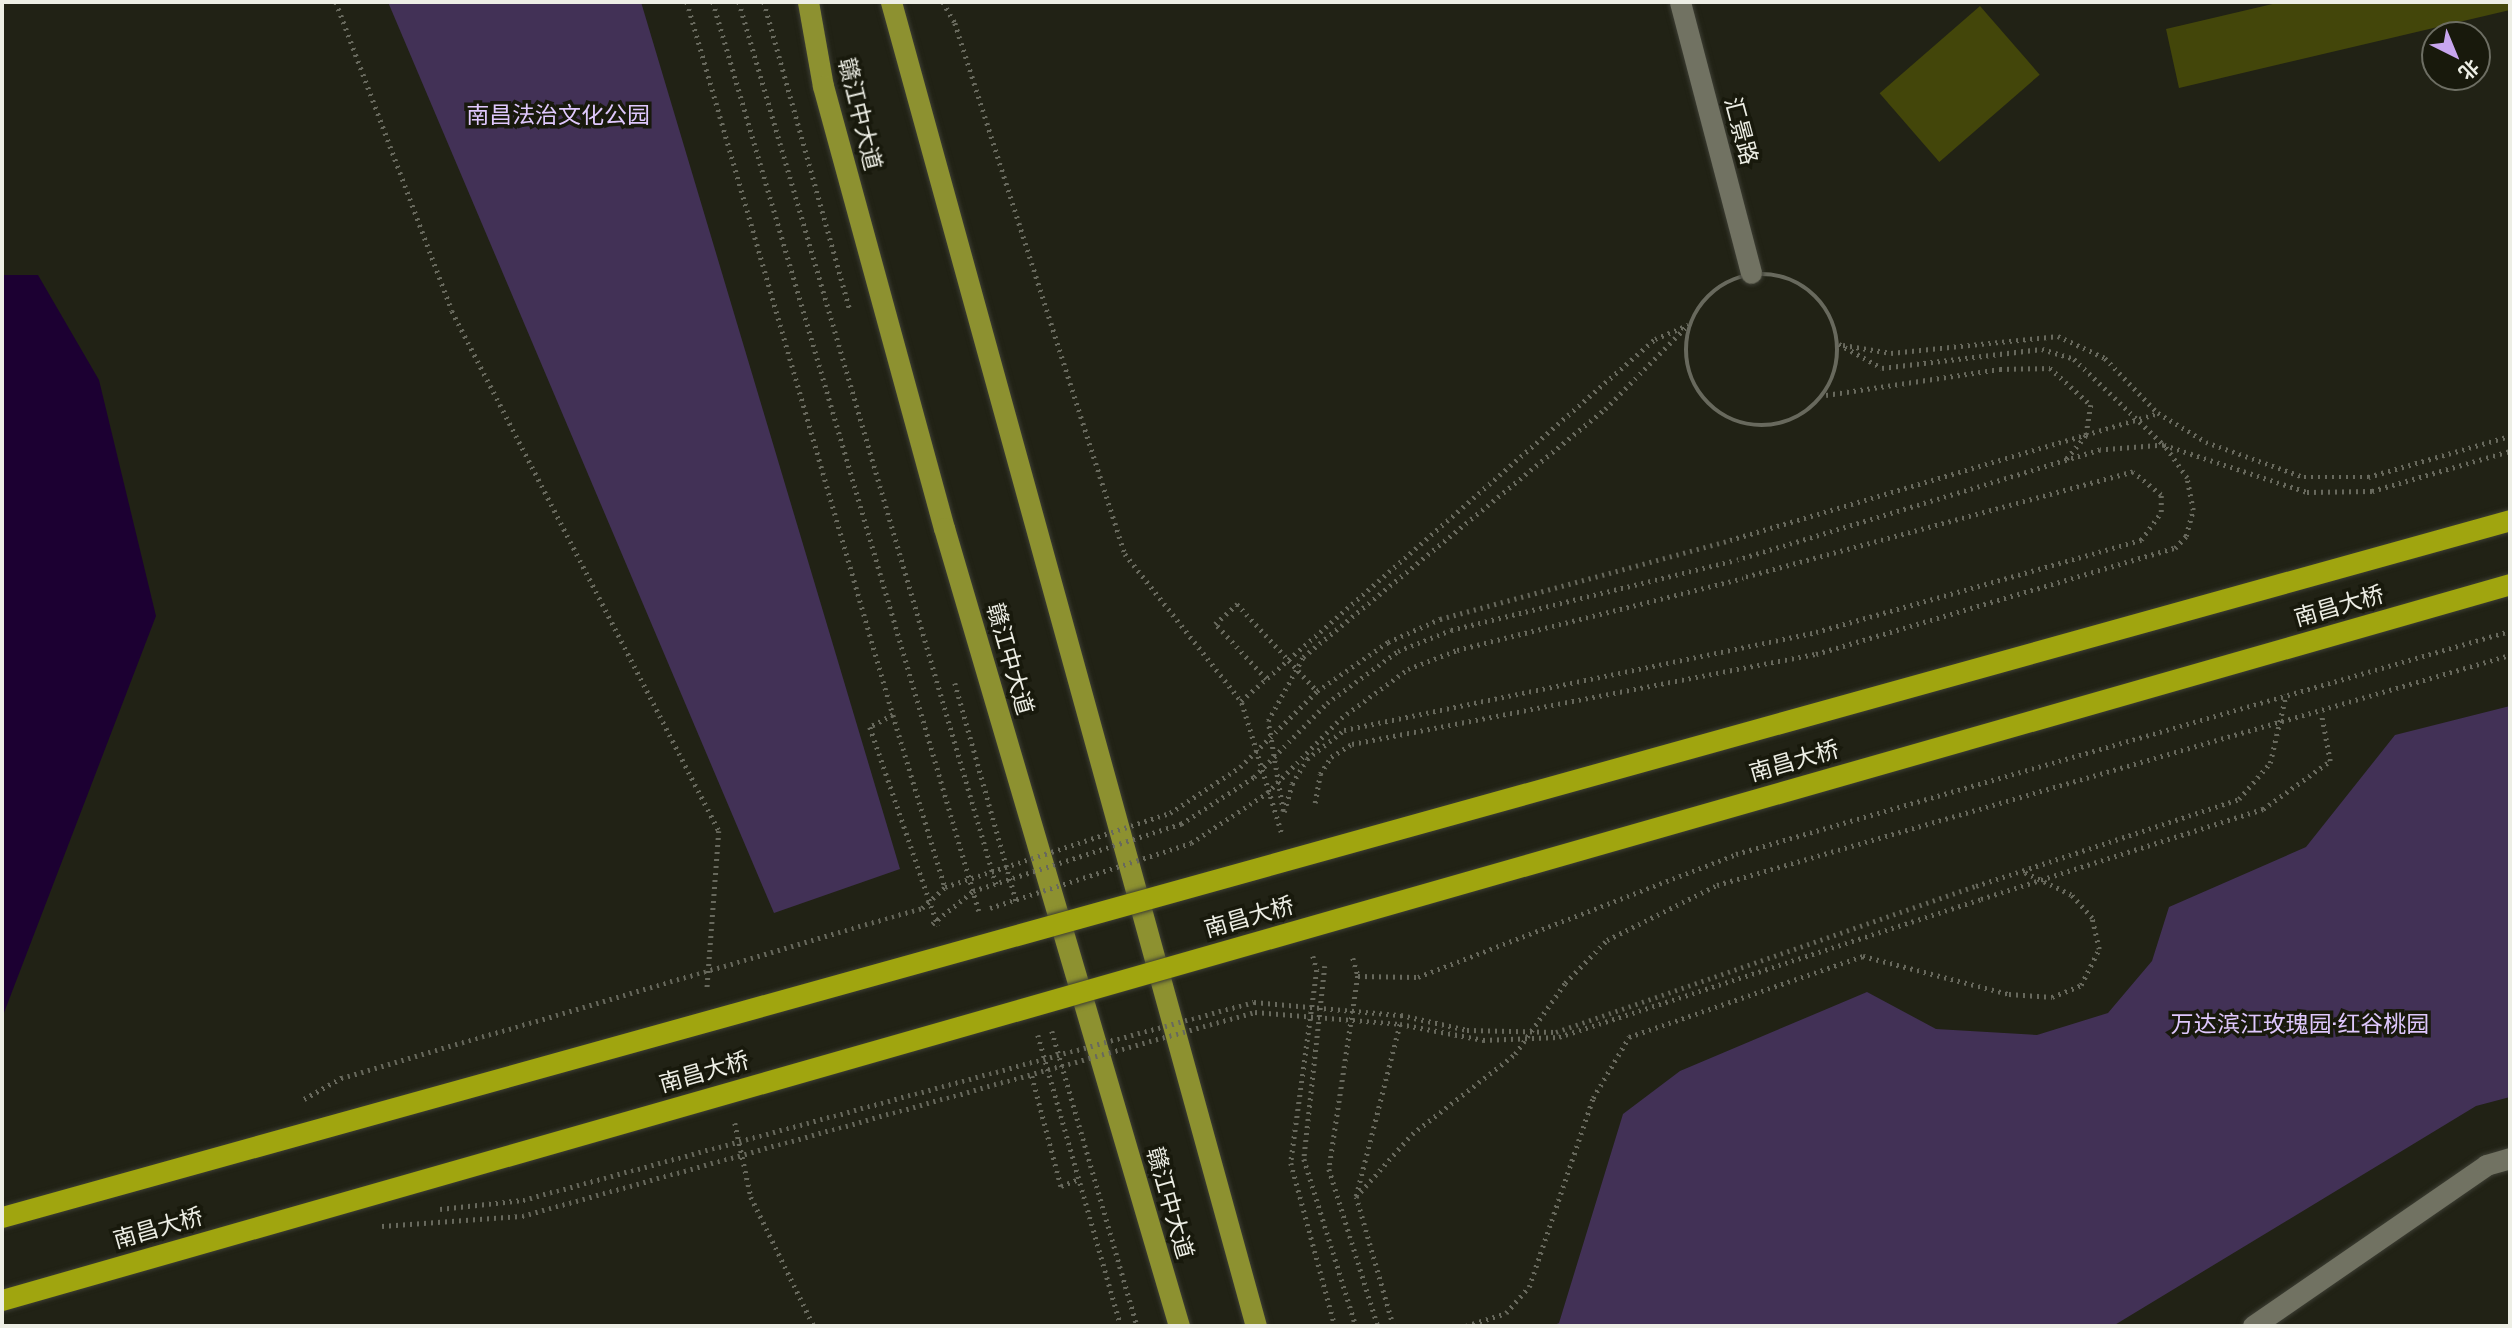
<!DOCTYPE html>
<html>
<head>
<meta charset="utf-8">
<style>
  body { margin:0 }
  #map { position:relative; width:2512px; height:1328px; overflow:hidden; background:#212215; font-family:"Public Sans","Noto Sans SC",sans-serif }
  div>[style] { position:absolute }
  .green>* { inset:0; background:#423156 }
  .water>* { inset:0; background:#1c0032 }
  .building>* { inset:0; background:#43460a; transform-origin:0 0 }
  .path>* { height:4.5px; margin-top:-2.25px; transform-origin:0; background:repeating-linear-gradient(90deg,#68695d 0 2px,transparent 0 7px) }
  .path>.ring { margin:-2.25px; padding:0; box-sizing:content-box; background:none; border:4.5px solid #68695d; border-radius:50% }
  .roads { filter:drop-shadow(0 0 2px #3d3e34) drop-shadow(0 0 2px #3d3e34) }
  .minor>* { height:21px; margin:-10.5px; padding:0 10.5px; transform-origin:10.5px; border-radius:10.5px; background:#717262 }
  .major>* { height:21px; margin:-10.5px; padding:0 10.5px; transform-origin:10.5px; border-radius:10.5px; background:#8d9130 }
  .path-bridge>* { height:4.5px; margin-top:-2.25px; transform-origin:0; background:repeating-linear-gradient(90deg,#68695d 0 2px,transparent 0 7px) }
  .bridges { filter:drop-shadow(0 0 2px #3d3e34) drop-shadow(0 0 2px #3d3e34) }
  .highway-bridge>* { height:21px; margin:-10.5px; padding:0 10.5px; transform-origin:10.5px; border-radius:10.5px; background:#a0a50f }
  span { translate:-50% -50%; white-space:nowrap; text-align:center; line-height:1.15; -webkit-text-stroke:7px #18190c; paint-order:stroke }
  .street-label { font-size:23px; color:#edeee5 }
  .park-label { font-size:23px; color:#dfc8fd }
  .frame { position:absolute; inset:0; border:4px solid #edeee5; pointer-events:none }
  .north { position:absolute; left:2421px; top:21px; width:70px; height:70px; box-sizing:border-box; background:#18190c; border:2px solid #6d6e63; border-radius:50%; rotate:137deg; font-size:19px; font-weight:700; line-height:28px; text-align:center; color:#edeee5 }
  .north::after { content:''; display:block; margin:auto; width:24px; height:32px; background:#c8a6ef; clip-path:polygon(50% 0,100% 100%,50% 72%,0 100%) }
</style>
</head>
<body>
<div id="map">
  <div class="green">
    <i style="clip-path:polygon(388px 2px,641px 2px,900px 869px,774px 913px)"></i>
    <i style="clip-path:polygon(2510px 706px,2510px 1097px,2476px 1106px,2113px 1326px,1552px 1326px,1559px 1323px,1623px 1114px,1680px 1071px,1867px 992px,1936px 1029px,2037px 1035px,2108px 1013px,2152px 961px,2169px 907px,2306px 847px,2395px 735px)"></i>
  </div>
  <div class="water">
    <i style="clip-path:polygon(2px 275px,38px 275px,99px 380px,156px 616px,2px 1018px)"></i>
  </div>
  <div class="building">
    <i style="clip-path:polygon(2281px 2px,2510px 2px,2510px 10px,2179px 88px,2166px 29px)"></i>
    <i style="left:1980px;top:6px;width:91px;height:133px;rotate:49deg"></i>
  </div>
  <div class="path">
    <i style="left:336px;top:2px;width:330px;rotate:69.4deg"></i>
    <i style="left:452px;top:311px;width:585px;rotate:62.82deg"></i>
    <i style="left:719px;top:831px;width:160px;rotate:94.3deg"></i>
    <i style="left:687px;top:2px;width:742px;rotate:73.88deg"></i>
    <i style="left:893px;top:715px;width:26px;rotate:152deg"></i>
    <i style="left:870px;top:727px;width:210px;rotate:71.1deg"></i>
    <i style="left:713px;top:2px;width:947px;rotate:73.69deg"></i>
    <i style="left:739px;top:2px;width:919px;rotate:73.75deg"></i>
    <i style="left:764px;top:2px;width:321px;rotate:74.4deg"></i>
    <i style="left:943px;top:2px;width:24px;rotate:60deg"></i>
    <i style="left:955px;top:23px;width:558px;rotate:72.25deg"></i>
    <i style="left:1125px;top:554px;width:187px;rotate:51.7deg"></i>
    <i class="ring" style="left:1686px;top:274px;width:147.5px;height:147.5px"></i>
    <i style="left:1839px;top:344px;width:49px;rotate:29.2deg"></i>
    <i style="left:1882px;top:368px;width:161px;rotate:-6.8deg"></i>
    <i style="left:2042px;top:349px;width:34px;rotate:17deg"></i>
    <i style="left:2074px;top:359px;width:124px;rotate:43.7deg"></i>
    <i style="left:2164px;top:445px;width:151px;rotate:18.2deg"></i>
    <i style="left:2307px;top:492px;width:65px;rotate:-0.9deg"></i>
    <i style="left:2372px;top:491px;width:144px;rotate:-16.2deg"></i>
    <i style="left:1843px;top:345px;width:49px;rotate:9.5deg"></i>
    <i style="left:1891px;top:353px;width:168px;rotate:-5.8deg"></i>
    <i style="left:2058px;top:336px;width:52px;rotate:25.1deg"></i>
    <i style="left:2105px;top:358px;width:76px;rotate:46.1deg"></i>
    <i style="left:2158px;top:413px;width:56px;rotate:31.1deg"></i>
    <i style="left:2206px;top:442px;width:104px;rotate:19.7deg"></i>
    <i style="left:2304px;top:477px;width:64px"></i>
    <i style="left:2368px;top:477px;width:148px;rotate:-16.1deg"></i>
    <i style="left:1826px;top:395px;width:176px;rotate:-8.5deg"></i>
    <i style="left:2000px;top:369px;width:50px;rotate:-1.1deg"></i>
    <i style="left:2050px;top:368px;width:55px;rotate:42.1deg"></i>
    <i style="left:2091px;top:405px;width:31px;rotate:99deg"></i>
    <i style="left:2086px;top:436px;width:31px;rotate:130deg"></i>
    <i style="left:1730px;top:540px;width:446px;rotate:-16.5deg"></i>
    <i style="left:955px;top:683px;width:230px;rotate:74.3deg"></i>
    <i style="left:893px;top:715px;width:180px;rotate:73.2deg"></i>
    <i style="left:1315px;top:803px;width:29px;rotate:-80deg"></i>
    <i style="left:1320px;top:774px;width:20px;rotate:-57deg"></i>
    <i style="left:1331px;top:757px;width:25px;rotate:-32deg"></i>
    <i style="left:1352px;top:744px;width:473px;rotate:-11deg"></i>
    <i style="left:1816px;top:654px;width:374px;rotate:-16.5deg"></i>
    <i style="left:2175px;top:548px;width:16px;rotate:-47deg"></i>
    <i style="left:2186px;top:536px;width:27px;rotate:-75deg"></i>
    <i style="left:2193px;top:510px;width:33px;rotate:-101deg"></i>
    <i style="left:2187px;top:478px;width:40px;rotate:-124.9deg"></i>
    <i style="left:2164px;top:445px;width:64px;rotate:175.5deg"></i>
    <i style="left:2100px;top:450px;width:379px;rotate:163.1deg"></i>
    <i style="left:1283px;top:811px;width:91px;rotate:-99.5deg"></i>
    <i style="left:1268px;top:721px;width:73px;rotate:-61.3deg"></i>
    <i style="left:1303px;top:657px;width:391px;rotate:-39.4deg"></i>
    <i style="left:1605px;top:409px;width:115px;rotate:-45.4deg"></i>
    <i style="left:1284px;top:812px;width:29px;rotate:-74deg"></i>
    <i style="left:1292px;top:784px;width:29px;rotate:-59deg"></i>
    <i style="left:1307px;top:759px;width:47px;rotate:-38.1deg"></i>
    <i style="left:1344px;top:730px;width:482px;rotate:-11.7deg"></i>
    <i style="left:1816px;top:632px;width:338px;rotate:-15.8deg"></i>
    <i style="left:2141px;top:540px;width:34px;rotate:-54deg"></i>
    <i style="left:2161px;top:512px;width:17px;rotate:-90deg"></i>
    <i style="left:2161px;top:495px;width:36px;rotate:-141deg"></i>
    <i style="left:2133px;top:472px;width:404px;rotate:164.8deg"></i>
    <i style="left:1281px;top:832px;width:137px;rotate:-107deg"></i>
    <i style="left:1241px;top:701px;width:550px;rotate:-41.17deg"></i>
    <i style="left:1655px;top:339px;width:36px;rotate:-23deg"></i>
    <i style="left:1976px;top:886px;width:277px;rotate:-18.3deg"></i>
    <i style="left:2239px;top:799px;width:48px;rotate:-49.3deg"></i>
    <i style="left:2270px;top:763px;width:70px;rotate:-76.8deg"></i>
    <i style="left:1981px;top:899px;width:296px;rotate:-17.7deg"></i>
    <i style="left:2263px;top:809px;width:82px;rotate:-35.6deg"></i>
    <i style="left:2330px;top:761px;width:49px;rotate:-100.6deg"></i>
    <i style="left:1313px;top:956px;width:15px;rotate:74deg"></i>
    <i style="left:1317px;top:970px;width:195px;rotate:97.7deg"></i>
    <i style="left:1291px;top:1163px;width:169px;rotate:74.9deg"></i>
    <i style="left:1353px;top:958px;width:19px;rotate:74deg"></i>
    <i style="left:1358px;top:976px;width:195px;rotate:98.5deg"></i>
    <i style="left:1329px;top:1169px;width:164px;rotate:72.7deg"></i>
    <i style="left:1325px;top:966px;width:194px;rotate:96.2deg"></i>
    <i style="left:1304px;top:1159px;width:175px;rotate:72.7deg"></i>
    <i style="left:1358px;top:976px;width:60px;rotate:1deg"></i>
    <i style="left:1418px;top:977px;width:341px;rotate:-21.1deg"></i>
    <i style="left:1736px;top:854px;width:805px;rotate:-16.07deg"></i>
    <i style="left:1052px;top:1031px;width:307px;rotate:73.9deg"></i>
    <i style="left:1038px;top:1035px;width:303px;rotate:74.1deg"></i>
    <i style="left:1032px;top:1076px;width:114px;rotate:75.2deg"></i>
    <i style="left:1061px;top:1186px;width:19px;rotate:-21deg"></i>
    <i style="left:735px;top:1123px;width:76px;rotate:77.8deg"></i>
    <i style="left:751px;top:1197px;width:144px;rotate:64deg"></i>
    <i style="left:1356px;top:1196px;width:178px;rotate:-75.7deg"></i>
    <i style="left:1393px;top:1326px;width:134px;rotate:-106deg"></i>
    <i style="left:1356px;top:1197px;width:84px;rotate:-48.4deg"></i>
    <i style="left:1412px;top:1134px;width:130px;rotate:-37.8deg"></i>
    <i style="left:1515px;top:1054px;width:87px;rotate:-54.8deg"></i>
    <i style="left:1565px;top:983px;width:60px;rotate:-45.7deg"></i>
    <i style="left:1607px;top:940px;width:123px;rotate:-26.6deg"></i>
    <i style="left:1717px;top:885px;width:826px;rotate:-16.17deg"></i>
    <i style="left:1466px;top:1326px;width:42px;rotate:-18deg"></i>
    <i style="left:1506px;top:1313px;width:35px;rotate:-49deg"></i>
    <i style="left:1529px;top:1287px;width:200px;rotate:-71.3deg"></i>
    <i style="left:1593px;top:1098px;width:71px;rotate:-59.5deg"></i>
    <i style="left:1629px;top:1037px;width:248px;rotate:-19.1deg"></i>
    <i style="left:1863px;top:956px;width:151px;rotate:14.6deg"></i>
    <i style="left:2009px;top:994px;width:43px;rotate:4deg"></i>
    <i style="left:2052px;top:997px;width:31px;rotate:-22deg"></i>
    <i style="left:2081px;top:985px;width:40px;rotate:-63.4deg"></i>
    <i style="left:2099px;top:949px;width:32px;rotate:-103deg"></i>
    <i style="left:2092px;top:918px;width:31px;rotate:-132deg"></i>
    <i style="left:2071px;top:895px;width:53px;rotate:-154.4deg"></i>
  </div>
  <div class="roads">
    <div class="minor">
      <i style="left:1680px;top:2px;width:280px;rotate:75.3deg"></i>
      <i style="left:2253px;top:1326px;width:283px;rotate:-34.6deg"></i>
      <i style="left:2486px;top:1165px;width:25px;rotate:-16deg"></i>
    </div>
    <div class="major">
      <i style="left:808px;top:2px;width:85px;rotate:79.9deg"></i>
      <i style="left:823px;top:86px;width:458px;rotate:74.7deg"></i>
      <i style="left:944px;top:528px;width:832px;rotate:73.59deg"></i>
      <i style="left:891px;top:2px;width:1373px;rotate:74.59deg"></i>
    </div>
  </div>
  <div class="path-bridge">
    <i style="left:1266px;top:679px;width:75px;rotate:-132.8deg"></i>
    <i style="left:1215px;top:624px;width:30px;rotate:-42deg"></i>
    <i style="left:1237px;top:604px;width:118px;rotate:47.4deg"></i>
    <i style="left:990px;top:908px;width:211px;rotate:-17.9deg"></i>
    <i style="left:1191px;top:843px;width:91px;rotate:-33.3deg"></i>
    <i style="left:1267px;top:793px;width:105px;rotate:-45.4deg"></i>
    <i style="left:1341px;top:718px;width:83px;rotate:-36.2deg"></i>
    <i style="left:1408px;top:669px;width:53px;rotate:-21.2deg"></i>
    <i style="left:1457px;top:650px;width:295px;rotate:-14.1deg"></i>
    <i style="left:932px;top:924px;width:53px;rotate:-38.8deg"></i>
    <i style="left:973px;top:891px;width:219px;rotate:-17.9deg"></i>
    <i style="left:1181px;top:824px;width:87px;rotate:-32.8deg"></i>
    <i style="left:1254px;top:777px;width:104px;rotate:-45.4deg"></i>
    <i style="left:1327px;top:703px;width:88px;rotate:-36.2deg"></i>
    <i style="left:1398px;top:651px;width:57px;rotate:-21.6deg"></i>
    <i style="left:1451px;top:630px;width:294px;rotate:-13.8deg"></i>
    <i style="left:304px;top:1099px;width:43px;rotate:-29.6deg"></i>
    <i style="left:341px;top:1078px;width:605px;rotate:-16.31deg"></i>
    <i style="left:922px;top:908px;width:31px;rotate:-42deg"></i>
    <i style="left:945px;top:887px;width:237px;rotate:-18.2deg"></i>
    <i style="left:1170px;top:813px;width:84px;rotate:-33.3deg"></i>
    <i style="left:1240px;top:767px;width:108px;rotate:-44.6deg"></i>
    <i style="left:1317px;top:691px;width:86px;rotate:-34.6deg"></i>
    <i style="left:1388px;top:642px;width:57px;rotate:-23.9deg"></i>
    <i style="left:1440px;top:619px;width:301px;rotate:-15.2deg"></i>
    <i style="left:440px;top:1209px;width:83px;rotate:-6.2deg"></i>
    <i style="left:523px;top:1200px;width:757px;rotate:-15.16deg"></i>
    <i style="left:1254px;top:1002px;width:148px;rotate:5.1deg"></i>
    <i style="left:1401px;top:1015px;width:68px;rotate:12.8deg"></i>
    <i style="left:1467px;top:1030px;width:89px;rotate:1.3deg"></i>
    <i style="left:1556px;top:1032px;width:445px;rotate:-19.2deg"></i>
    <i style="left:382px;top:1226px;width:140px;rotate:-4.1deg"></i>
    <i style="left:522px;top:1216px;width:761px;rotate:-15.55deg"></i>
    <i style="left:1255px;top:1012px;width:145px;rotate:4.7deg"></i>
    <i style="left:1400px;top:1024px;width:85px;rotate:10.9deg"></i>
    <i style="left:1483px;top:1040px;width:76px;rotate:-2.3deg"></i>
    <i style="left:1559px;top:1037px;width:444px;rotate:-18.1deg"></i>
  </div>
  <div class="bridges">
    <div class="highway-bridge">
      <i style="left:2px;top:1217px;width:2603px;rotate:-15.53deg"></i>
      <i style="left:2px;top:1300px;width:2608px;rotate:-15.93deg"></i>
    </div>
  </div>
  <div class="street-label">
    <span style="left:860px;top:114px;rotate:76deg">赣江中大道</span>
    <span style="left:1741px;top:131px;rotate:75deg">汇景路</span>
    <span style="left:2339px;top:606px;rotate:-16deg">南昌大桥</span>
    <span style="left:1010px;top:659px;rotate:74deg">赣江中大道</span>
    <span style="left:1794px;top:761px;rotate:-16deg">南昌大桥</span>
    <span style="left:1249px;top:917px;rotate:-16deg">南昌大桥</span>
    <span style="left:704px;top:1072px;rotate:-16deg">南昌大桥</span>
    <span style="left:1170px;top:1203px;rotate:74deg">赣江中大道</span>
    <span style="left:158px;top:1228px;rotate:-16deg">南昌大桥</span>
  </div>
  <div class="park-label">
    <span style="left:558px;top:115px">南昌法治文化公园</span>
    <span style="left:2300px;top:1024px">万达滨江玫瑰园·红谷桃园</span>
  </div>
  <div class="frame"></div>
  <div class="north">北</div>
</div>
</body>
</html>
